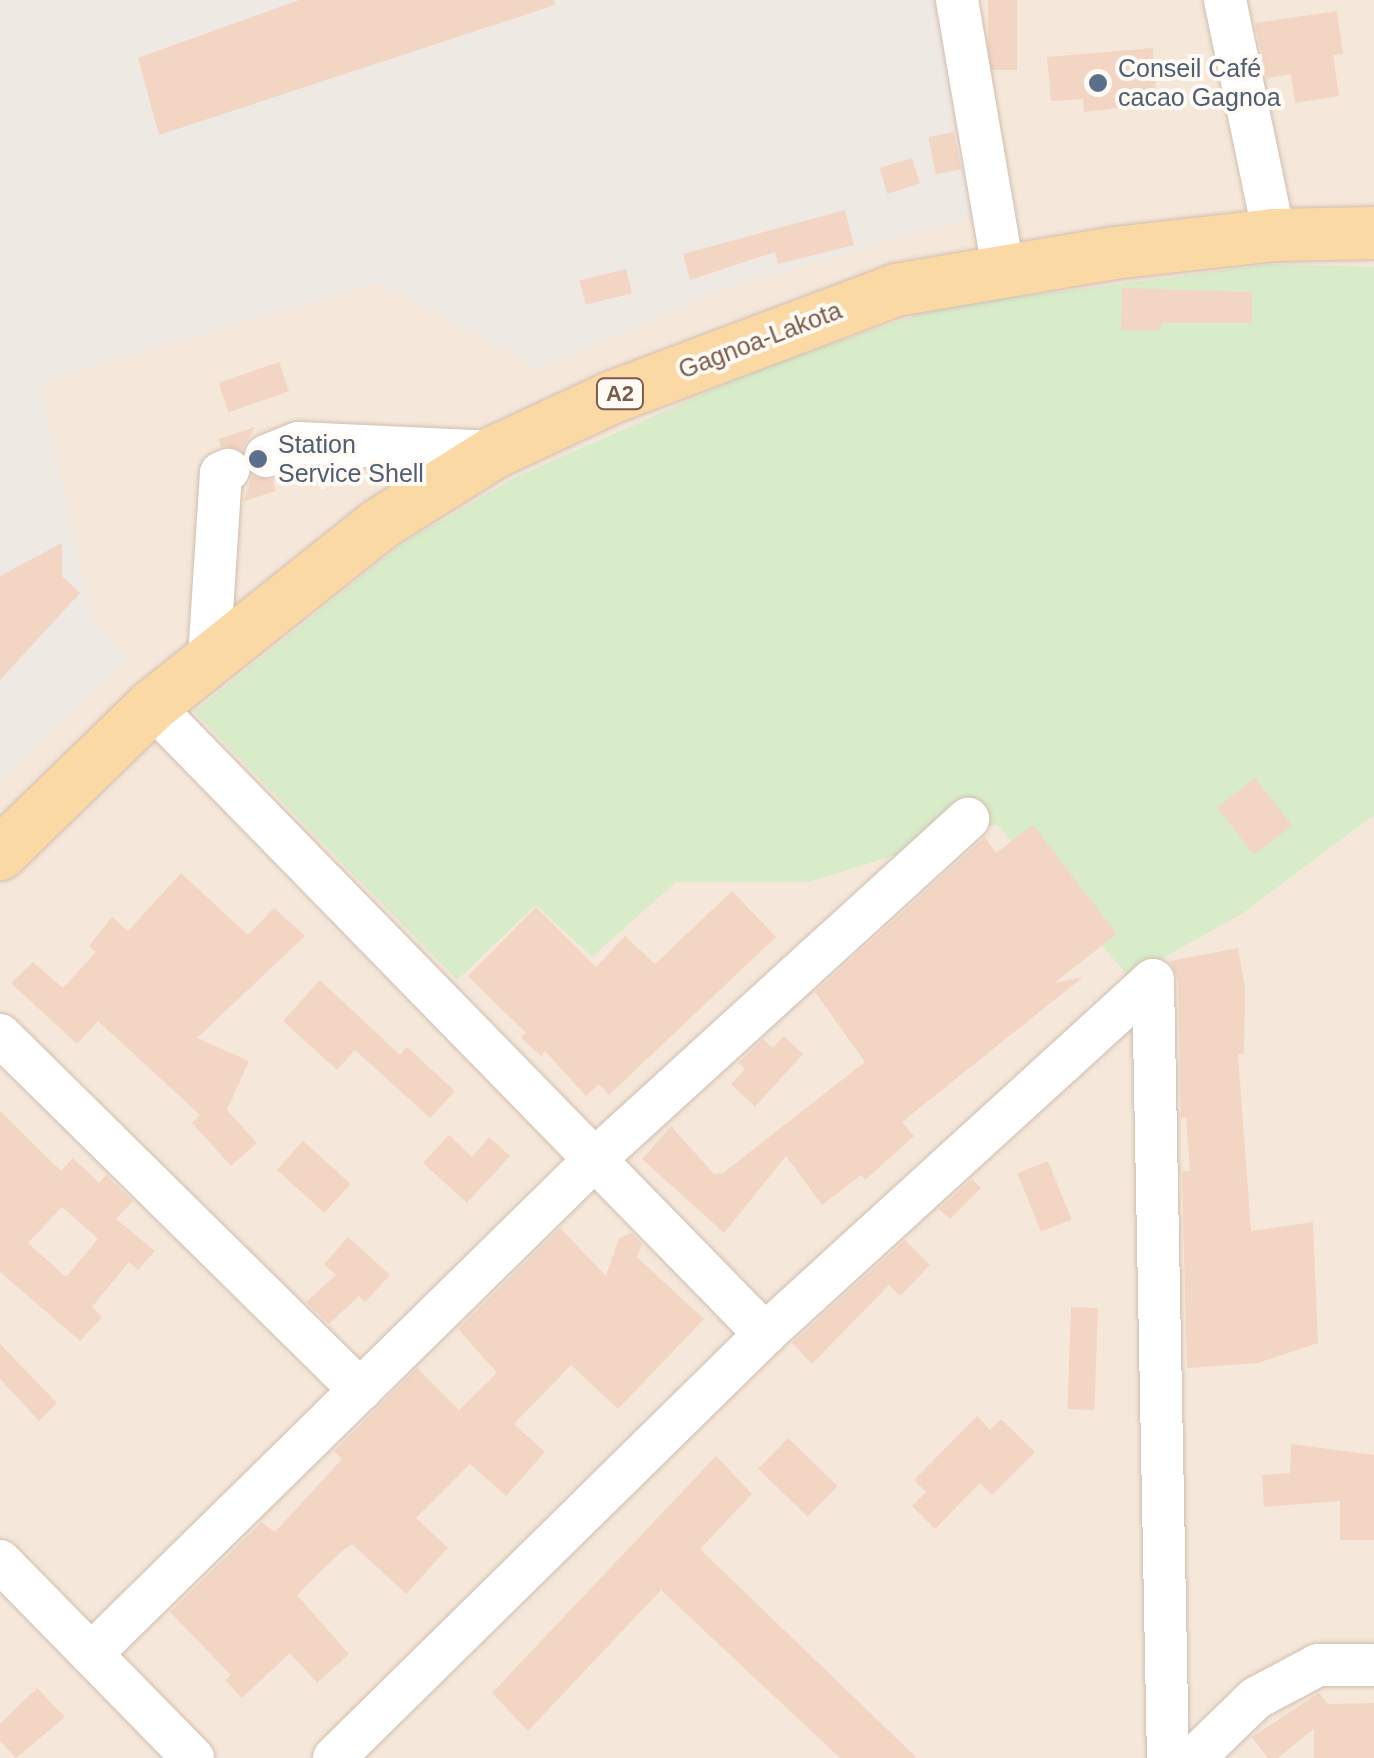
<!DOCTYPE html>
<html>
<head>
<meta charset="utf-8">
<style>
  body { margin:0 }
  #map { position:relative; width:1374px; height:1758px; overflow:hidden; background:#fdf6ec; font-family:Arial,sans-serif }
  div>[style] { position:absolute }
  .residential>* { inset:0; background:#f5e8da; transform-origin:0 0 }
  .industrial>* { inset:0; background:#efe9e4 }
  .green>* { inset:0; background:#d8ecc9 }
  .building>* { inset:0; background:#f3d5c3; transform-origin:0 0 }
  .roads { filter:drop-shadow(0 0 2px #d1beb0) drop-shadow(0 0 2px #d1beb0) }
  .minor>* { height:42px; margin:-21px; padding:0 21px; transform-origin:21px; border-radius:21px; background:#fff }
  .major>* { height:52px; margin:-26px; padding:0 26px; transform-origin:26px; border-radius:26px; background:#fbd9a5 }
  .dots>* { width:28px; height:28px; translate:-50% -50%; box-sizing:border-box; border:5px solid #fffaf3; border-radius:50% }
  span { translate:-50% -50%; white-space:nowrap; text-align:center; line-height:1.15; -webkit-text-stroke:8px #fffaf3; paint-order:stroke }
  .shield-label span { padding:2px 8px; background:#fffaf3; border:2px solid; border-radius:8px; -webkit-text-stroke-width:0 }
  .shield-label { font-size:22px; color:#7a5c4d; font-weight:700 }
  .service-label { font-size:25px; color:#4e5e75 }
  .left { translate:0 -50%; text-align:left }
  .street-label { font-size:25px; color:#7a5c4d }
</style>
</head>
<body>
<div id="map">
  <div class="residential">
    <i style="left:0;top:0;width:1374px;height:1758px"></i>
  </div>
  <div class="industrial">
    <i style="clip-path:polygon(0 0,966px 0,991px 212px,727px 288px,540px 369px,378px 283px,40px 382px,92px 616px,126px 660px,0 780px)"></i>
  </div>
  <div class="green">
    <i style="clip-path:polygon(1272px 264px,1374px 267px,1374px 815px,1243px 913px,1129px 977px,997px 824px,808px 882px,676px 882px,592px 957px,536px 905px,457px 980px,194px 712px,399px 546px,512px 479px,771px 364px,941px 307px)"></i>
  </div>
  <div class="building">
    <i style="clip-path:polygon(299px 0,554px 0,555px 5px,159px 135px,138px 58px)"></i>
    <i style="left:988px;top:0;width:29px;height:70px"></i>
    <i style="clip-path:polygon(1337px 11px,1343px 54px,1333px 55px,1339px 96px,1295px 103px,1291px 74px,1267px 78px,1255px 23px)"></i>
    <i style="clip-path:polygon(1153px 48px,1156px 92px,1118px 96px,1119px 108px,1084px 112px,1083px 99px,1051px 101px,1047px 57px)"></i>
    <i style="left:954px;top:132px;width:38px;height:26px;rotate:79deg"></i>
    <i style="left:912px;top:158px;width:27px;height:34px;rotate:73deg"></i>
    <i style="clip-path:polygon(845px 210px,854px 245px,778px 264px,775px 252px,690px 280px,683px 254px)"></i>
    <i style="left:626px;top:269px;width:25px;height:48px;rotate:76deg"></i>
    <i style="clip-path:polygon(1122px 288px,1252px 292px,1252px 323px,1161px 323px,1161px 331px,1121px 330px)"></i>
    <i style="left:279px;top:362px;width:31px;height:64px;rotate:71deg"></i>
    <i style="clip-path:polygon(255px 427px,242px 450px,221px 446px,218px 439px)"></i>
    <i style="clip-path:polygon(252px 476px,273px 480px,276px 491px,244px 501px)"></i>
    <i style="clip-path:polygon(62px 543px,62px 576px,80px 593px,0 680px,0 576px)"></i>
    <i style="left:1255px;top:778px;width:60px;height:48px;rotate:52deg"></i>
    <i style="clip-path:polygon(1033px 825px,1117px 934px,1054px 983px,1083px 977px,902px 1122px,914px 1136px,865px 1180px,861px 1175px,822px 1205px,786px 1156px,724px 1233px,642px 1159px,671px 1126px,714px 1174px,723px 1173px,865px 1062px,815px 992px,985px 837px,996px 853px)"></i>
    <i style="clip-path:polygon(181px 873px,248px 935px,274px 908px,305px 936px,197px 1038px,249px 1061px,227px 1110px,257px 1143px,231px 1166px,192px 1123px,200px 1115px,98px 1021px,77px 1044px,11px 983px,33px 962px,63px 988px,96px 952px,89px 946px,112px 917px,128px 931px)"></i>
    <i style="clip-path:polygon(732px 891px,776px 937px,609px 1095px,599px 1084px,586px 1096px,545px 1051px,541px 1056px,521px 1038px,526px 1033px,468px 976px,536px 907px,596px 967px,625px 936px,655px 964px)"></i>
    <i style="clip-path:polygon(1238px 948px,1245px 987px,1244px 1054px,1238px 1054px,1251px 1231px,1313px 1222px,1318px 1343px,1258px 1363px,1187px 1368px,1182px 1172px,1190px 1171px,1186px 1117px,1181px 1118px,1178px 980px,1170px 961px)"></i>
    <i style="clip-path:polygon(320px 980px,400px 1055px,407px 1047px,455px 1091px,430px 1118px,355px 1050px,337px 1070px,283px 1021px)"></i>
    <i style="clip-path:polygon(784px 1036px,803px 1054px,755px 1107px,731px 1084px,745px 1069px,738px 1063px,763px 1039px,773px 1048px)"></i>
    <i style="clip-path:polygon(evenodd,0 1111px,61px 1171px,73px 1158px,99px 1183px,106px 1175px,133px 1201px,116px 1219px,155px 1251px,138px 1270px,129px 1262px,92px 1307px,102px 1317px,80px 1341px,0 1272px,0 1111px,62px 1207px,98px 1239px,66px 1277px,28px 1243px,62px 1207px)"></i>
    <i style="clip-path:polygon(449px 1135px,472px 1157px,489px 1137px,510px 1156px,467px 1203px,423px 1163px)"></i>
    <i style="left:303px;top:1141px;width:64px;height:39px;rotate:42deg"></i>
    <i style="left:1048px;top:1161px;width:63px;height:33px;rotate:68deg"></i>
    <i style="clip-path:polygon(972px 1179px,981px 1188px,950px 1219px,939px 1209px)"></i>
    <i style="clip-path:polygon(560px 1228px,606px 1276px,619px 1238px,632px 1233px,642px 1244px,637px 1257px,704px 1319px,618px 1409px,571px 1365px,514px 1424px,545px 1452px,506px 1496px,470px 1464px,416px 1518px,448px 1548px,406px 1594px,352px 1544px,341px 1552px,297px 1595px,349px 1654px,317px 1683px,290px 1653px,242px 1698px,225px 1680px,231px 1675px,170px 1612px,262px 1522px,275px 1532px,342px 1459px,334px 1451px,417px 1368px,459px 1410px,497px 1373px,458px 1329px)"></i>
    <i style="clip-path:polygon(348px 1237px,390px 1275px,365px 1302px,359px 1296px,329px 1324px,306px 1302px,336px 1275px,324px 1264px)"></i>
    <i style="clip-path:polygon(905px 1240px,930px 1265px,900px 1296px,889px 1285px,812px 1364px,792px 1343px)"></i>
    <i style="left:1071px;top:1307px;width:27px;height:102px;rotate:2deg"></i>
    <i style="clip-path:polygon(0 1344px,57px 1403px,39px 1421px,0 1379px)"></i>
    <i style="clip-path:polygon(977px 1416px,990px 1430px,1001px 1419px,1035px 1452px,992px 1495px,980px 1483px,935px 1529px,912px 1506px,926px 1492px,914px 1480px)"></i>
    <i style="left:788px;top:1438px;width:69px;height:43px;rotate:44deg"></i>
    <i style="clip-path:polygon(1291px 1444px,1374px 1455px,1374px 1540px,1340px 1540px,1340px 1501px,1264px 1507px,1262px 1475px,1290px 1473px)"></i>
    <i style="clip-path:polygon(716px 1456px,752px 1494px,700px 1549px,917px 1758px,840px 1758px,661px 1590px,528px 1731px,492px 1693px)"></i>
    <i style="clip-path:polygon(37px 1688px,65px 1717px,16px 1758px,0 1741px,0 1724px)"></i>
    <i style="clip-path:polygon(1319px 1693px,1328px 1704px,1374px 1703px,1374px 1758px,1314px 1758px,1314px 1729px,1278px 1758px,1268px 1758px,1252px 1737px)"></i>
  </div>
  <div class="roads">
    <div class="minor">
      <i style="left:957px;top:0;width:273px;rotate:80.3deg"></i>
      <i style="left:1225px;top:0;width:240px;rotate:78.2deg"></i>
      <i style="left:266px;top:456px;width:35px;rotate:-22deg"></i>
      <i style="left:298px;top:443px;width:197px;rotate:2.6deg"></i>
      <i style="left:209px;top:658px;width:185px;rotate:-86.3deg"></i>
      <i style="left:221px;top:473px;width:8px;rotate:-23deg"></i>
      <i style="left:152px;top:706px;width:878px;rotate:45.69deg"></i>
      <i style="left:0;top:1035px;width:506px;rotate:44.6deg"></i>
      <i style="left:0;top:1561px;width:276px;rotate:45.6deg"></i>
      <i style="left:91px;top:1654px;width:706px;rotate:-44.48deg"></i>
      <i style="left:595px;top:1159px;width:505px;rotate:-42.35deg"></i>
      <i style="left:334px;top:1758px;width:605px;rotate:-44.53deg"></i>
      <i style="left:765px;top:1334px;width:525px;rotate:-42.38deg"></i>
      <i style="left:1153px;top:980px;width:778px;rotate:88.9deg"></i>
      <i style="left:1194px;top:1758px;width:86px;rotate:-44.1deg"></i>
      <i style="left:1256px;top:1698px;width:70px;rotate:-28deg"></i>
      <i style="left:1318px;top:1665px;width:56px"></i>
    </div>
    <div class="major">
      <i style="left:0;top:854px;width:212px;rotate:-44.2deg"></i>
      <i style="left:152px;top:706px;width:292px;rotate:-38.6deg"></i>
      <i style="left:380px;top:524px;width:136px;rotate:-32.1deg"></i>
      <i style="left:495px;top:452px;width:130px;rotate:-25deg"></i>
      <i style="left:613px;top:397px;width:303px;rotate:-20.7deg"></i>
      <i style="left:896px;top:290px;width:221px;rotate:-9.6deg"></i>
      <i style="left:1114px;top:253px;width:161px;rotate:-6.4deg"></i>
      <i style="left:1274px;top:235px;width:100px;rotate:-1.1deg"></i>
    </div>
  </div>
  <div class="dots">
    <i style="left:1098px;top:83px;background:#5c6f8a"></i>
    <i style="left:258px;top:459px;background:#5c6f8a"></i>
  </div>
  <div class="shield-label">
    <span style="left:620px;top:394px">A2</span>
  </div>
  <div class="service-label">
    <span class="left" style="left:1118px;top:83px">Conseil Café<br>cacao Gagnoa</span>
    <span class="left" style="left:278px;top:459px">Station<br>Service Shell</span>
  </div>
  <div class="street-label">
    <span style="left:760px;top:340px;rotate:-21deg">Gagnoa-Lakota</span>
  </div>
</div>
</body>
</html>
